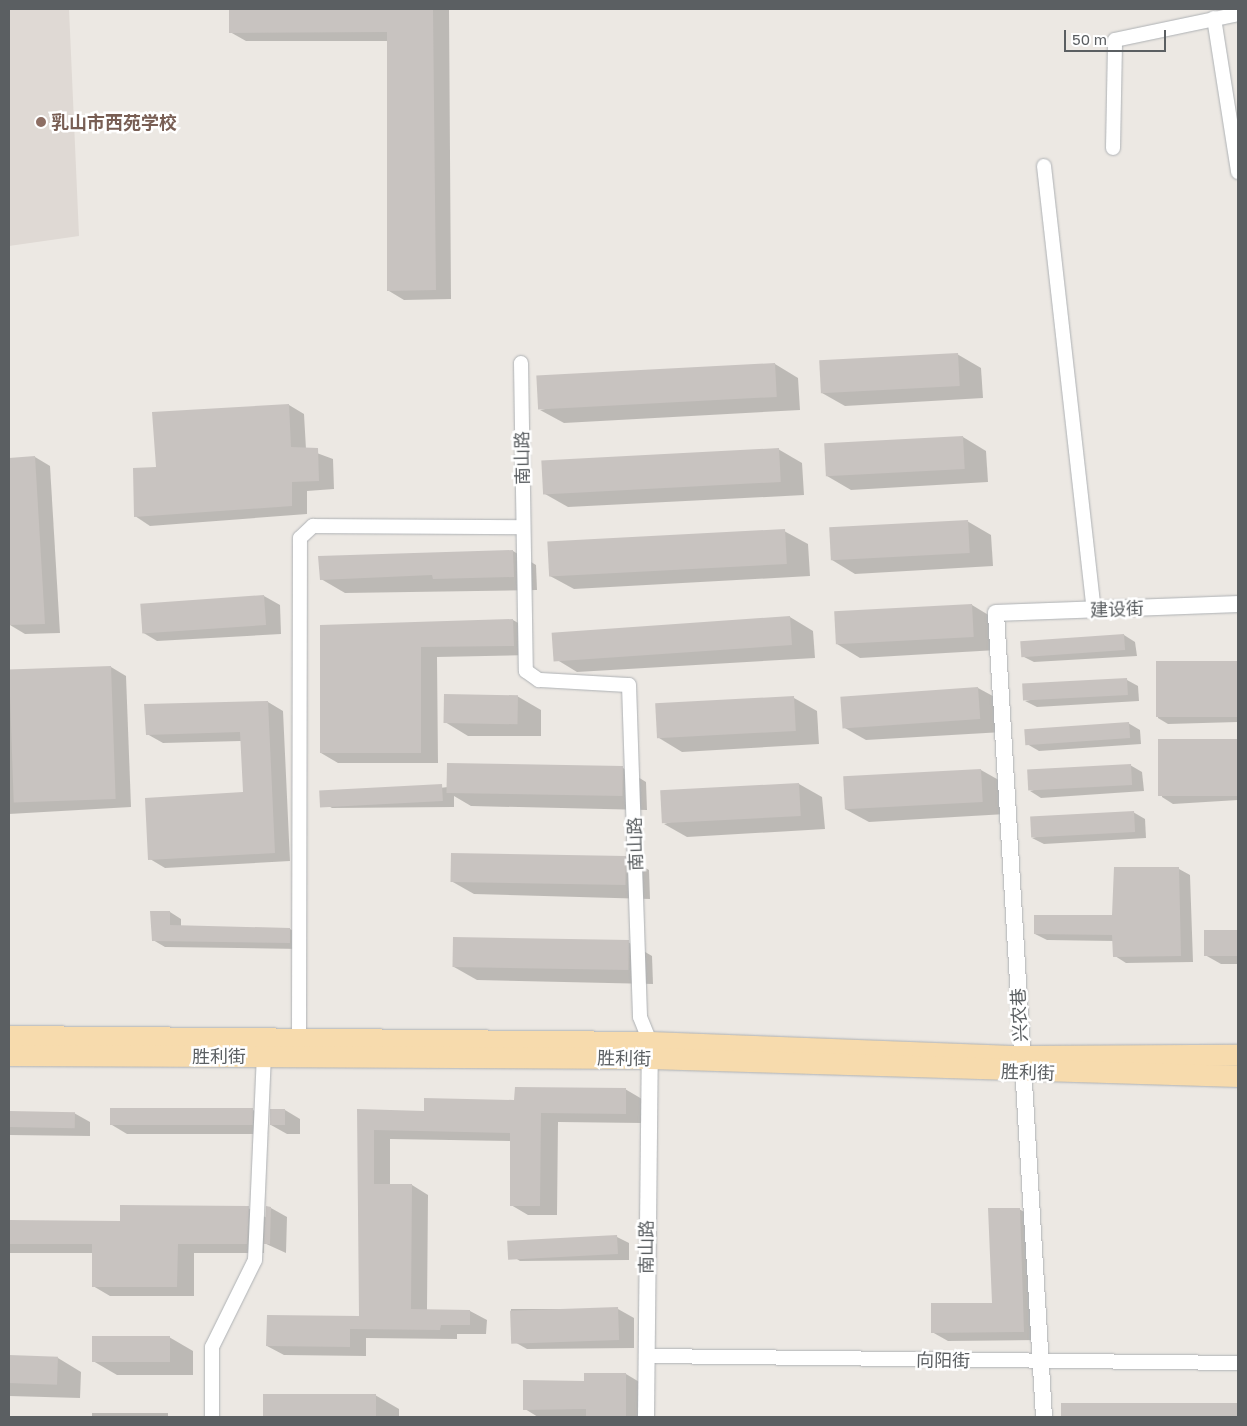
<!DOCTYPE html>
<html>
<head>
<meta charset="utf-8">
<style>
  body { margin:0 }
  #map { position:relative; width:1247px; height:1426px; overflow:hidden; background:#ece8e3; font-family:"Golos Text","Noto Sans SC",sans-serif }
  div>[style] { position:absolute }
  .education>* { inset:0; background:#dfd9d4 }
  .shadow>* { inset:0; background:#0003; transform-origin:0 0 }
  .building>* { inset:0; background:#c8c3c0; transform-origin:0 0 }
  .roads { filter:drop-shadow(0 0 1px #aeb1b4) drop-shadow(0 0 1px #aeb1b4) }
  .minor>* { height:14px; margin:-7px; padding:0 7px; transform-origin:7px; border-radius:7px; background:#fff }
  .tertiary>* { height:16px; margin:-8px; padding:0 8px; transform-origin:8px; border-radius:8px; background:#fff }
  .primary>* { height:21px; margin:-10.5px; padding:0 10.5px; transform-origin:10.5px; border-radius:10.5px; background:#f7dbad }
  .dots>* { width:14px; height:14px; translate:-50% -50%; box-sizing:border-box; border:2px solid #fff; border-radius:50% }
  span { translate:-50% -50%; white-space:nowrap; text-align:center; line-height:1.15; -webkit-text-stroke:5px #fff; paint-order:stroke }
  .education-label { font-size:18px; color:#785e54; font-weight:700 }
  .left { translate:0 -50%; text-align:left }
  .street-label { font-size:18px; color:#5b5f62 }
  .frame { position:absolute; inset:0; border:10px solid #5b5f62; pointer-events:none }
  .scale { position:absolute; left:1064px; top:30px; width:102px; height:22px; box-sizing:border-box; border:2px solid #5b5f62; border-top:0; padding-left:6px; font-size:15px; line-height:18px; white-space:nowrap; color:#5b5f62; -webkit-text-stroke:4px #fff; paint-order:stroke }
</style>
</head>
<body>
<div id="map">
  <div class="education">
    <i style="clip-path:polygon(9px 9px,69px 9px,79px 236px,9px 246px)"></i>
  </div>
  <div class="shadow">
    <i style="clip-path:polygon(230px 9px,449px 9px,451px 299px,404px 300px,389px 291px,388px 41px,246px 41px,230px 32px)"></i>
    <i style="clip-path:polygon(957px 354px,981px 368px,983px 398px,845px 406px,822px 393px)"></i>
    <i style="clip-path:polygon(775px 364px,798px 378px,800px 410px,564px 423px,540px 410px)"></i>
    <i style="clip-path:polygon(289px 405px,304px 414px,306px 449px,333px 459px,334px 489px,307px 491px,307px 514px,150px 526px,135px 516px,157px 468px)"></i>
    <i style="clip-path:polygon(963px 437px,986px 451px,988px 482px,851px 490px,827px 476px)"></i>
    <i style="clip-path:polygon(778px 449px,802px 463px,804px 495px,568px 507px,545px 494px)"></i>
    <i style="clip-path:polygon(35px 457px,50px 466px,60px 633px,25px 634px,10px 625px,9px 459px)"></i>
    <i style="clip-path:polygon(967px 521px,991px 535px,993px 566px,855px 574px,832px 560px)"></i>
    <i style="clip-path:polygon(784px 531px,808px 544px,810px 576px,574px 589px,550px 576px)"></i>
    <i style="clip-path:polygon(513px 551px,536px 565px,537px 590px,345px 593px,321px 579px)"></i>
    <i style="clip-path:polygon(264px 596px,280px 605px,281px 634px,157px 641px,142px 632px)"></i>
    <i style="clip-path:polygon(972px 605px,995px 619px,997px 650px,860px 658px,837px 644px)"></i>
    <i style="clip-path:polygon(790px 617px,813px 631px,815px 658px,577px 672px,554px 658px)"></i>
    <i style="clip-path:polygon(513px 620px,530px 630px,531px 655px,437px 657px,438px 763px,338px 763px,321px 753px,321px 626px)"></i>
    <i style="clip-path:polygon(1124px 635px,1135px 642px,1137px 656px,1034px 662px,1022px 656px)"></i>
    <i style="clip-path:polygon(1238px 662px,1238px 722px,1168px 724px,1158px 718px,1157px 665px)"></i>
    <i style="clip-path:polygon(111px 667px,126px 676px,131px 807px,9px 814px,9px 676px)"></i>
    <i style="clip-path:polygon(1127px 680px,1138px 686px,1139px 701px,1037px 707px,1025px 701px)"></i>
    <i style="clip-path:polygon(978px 688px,1002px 701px,1003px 732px,866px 740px,843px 727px)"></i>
    <i style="clip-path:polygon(517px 696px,541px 710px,541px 736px,468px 736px,445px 722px)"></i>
    <i style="clip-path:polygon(794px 698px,817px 711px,819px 744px,682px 752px,659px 738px)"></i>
    <i style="clip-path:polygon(268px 702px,283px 711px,290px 861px,165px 868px,150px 859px,245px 794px,241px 741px,163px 743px,147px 734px)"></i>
    <i style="clip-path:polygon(1128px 723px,1140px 730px,1141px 744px,1039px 751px,1027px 744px)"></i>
    <i style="clip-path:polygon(1238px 740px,1238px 800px,1173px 804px,1162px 797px,1160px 742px)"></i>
    <i style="clip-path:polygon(1130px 765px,1142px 772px,1144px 791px,1041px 798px,1030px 791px)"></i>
    <i style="clip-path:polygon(623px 768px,646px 782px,647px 810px,471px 806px,454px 796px,454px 807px,332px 808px,320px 801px)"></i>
    <i style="clip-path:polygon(981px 770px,1004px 783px,1006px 814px,869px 822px,845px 809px)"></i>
    <i style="clip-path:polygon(799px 784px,822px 797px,825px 829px,687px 837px,664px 824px)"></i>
    <i style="clip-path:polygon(1133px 812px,1145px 819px,1146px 838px,1044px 844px,1032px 838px)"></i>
    <i style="clip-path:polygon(626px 857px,649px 870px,650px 899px,474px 894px,451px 881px)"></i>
    <i style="clip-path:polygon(1179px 869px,1190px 875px,1193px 962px,1126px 963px,1115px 956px,1114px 941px,1047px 940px,1035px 934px,1114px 916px)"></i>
    <i style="clip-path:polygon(170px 912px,181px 919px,181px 927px,290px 929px,302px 936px,302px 949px,165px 947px,153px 940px)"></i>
    <i style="clip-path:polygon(1205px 932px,1238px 932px,1238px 964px,1221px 964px,1205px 955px)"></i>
    <i style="clip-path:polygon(628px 942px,652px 956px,653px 984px,477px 980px,454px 967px)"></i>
    <i style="clip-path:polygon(625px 1089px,642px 1099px,642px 1123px,558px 1122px,557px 1215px,528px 1215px,511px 1205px,511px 1141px,390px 1139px,390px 1185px,412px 1185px,428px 1195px,427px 1310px,470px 1311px,487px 1320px,486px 1334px,457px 1334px,457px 1339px,366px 1338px,366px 1356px,284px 1355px,267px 1346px,360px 1317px,358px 1110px,425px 1112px)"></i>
    <i style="clip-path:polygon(253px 1110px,268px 1119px,268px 1134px,127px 1134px,112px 1125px)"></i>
    <i style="clip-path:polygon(285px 1110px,300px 1119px,300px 1134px,287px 1134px,271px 1125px)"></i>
    <i style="clip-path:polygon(9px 1112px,74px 1113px,90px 1122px,90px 1136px,9px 1135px)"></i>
    <i style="clip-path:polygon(248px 1208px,267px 1218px,271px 1208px,287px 1217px,286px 1253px,264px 1243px,264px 1253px,194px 1253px,194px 1296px,110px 1296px,93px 1286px,93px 1253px,9px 1253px,9px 1221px,121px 1223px)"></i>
    <i style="clip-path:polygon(1019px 1209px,1035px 1218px,1039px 1340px,948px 1341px,932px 1332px,994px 1305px)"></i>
    <i style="clip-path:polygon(617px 1237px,629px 1243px,629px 1260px,520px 1261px,509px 1254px)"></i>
    <i style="clip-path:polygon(511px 1309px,618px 1309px,634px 1318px,634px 1348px,527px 1349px,511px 1340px)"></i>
    <i style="clip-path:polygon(169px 1337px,193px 1351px,193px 1375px,117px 1375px,93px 1361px)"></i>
    <i style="clip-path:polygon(9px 1357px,58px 1358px,81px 1372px,80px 1398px,9px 1396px)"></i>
    <i style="clip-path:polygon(626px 1374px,641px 1383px,641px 1417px,538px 1417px,525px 1409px,585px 1382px)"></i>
    <i style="clip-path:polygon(264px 1395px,375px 1395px,399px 1409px,399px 1417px,265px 1417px)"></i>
    <i style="left:1062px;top:1405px;width:176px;height:12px"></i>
    <i style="left:92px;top:1413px;width:76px;height:4px"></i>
  </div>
  <div class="building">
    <i style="clip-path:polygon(229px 9px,433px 9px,436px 290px,387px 291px,387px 32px,229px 33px)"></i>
    <i style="left:958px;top:353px;width:33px;height:139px;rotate:87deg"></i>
    <i style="left:775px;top:363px;width:34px;height:239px;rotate:87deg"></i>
    <i style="clip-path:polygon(289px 404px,291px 447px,318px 448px,319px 481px,292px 482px,292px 506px,134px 517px,133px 468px,156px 467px,152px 412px)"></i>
    <i style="left:963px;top:436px;width:33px;height:139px;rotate:87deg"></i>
    <i style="left:779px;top:448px;width:34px;height:238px;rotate:87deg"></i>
    <i style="clip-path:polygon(35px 456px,45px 624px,9px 625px,9px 458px)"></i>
    <i style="left:968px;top:520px;width:33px;height:139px;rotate:87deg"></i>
    <i style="left:785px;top:529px;width:35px;height:238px;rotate:87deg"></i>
    <i style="clip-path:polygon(513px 550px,514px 577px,433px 579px,432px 575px,320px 580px,318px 556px)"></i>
    <i style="left:264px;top:595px;width:30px;height:124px;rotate:86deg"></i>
    <i style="left:972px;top:604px;width:33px;height:138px;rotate:87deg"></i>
    <i style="left:790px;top:616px;width:29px;height:239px;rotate:86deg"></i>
    <i style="clip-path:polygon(513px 619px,514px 646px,421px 647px,421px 753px,320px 753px,320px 625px)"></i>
    <i style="left:1124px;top:634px;width:16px;height:104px;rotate:86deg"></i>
    <i style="left:1238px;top:661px;width:56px;height:82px;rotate:90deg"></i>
    <i style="left:111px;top:666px;width:133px;height:102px;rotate:88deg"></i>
    <i style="left:1127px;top:678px;width:17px;height:105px;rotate:87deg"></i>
    <i style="left:978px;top:687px;width:32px;height:138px;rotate:86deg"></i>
    <i style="left:444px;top:694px;width:74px;height:29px;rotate:1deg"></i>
    <i style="left:794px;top:696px;width:35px;height:139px;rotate:87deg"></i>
    <i style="clip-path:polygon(268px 701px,275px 853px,148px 860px,145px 798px,243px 792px,240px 732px,146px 735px,144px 704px)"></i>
    <i style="left:1129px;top:722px;width:16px;height:105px;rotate:86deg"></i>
    <i style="left:1238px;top:739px;width:57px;height:80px;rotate:90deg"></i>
    <i style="left:447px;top:763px;width:176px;height:30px;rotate:1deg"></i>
    <i style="left:1131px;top:764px;width:21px;height:104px;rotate:87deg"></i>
    <i style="left:981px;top:769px;width:33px;height:138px;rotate:87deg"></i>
    <i style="left:799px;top:783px;width:33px;height:139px;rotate:87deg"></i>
    <i style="left:442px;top:784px;width:17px;height:123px;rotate:87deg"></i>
    <i style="left:1134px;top:811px;width:21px;height:104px;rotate:87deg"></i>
    <i style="left:451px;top:853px;width:175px;height:29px;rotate:1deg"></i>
    <i style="clip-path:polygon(1114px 867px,1179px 867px,1181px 956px,1113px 957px,1112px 935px,1034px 934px,1034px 915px,1112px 915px)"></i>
    <i style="clip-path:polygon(150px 911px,170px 911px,170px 925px,290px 928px,290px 943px,152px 941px)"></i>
    <i style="left:1204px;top:930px;width:34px;height:26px"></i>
    <i style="left:453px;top:937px;width:176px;height:30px;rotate:1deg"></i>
    <i style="clip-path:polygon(515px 1087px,626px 1088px,626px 1114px,541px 1113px,540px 1206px,510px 1206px,510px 1133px,374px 1130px,374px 1184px,412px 1184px,411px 1309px,470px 1310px,470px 1325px,441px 1325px,440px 1330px,350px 1329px,350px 1347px,266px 1346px,267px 1315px,359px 1316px,357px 1109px,424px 1111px,424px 1098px,514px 1100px)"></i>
    <i style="left:110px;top:1108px;width:143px;height:17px"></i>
    <i style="left:270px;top:1109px;width:15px;height:16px"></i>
    <i style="left:9px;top:1111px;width:66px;height:16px;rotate:1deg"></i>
    <i style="clip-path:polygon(120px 1205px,249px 1206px,247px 1244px,178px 1244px,177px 1287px,92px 1287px,92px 1244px,9px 1244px,9px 1220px,120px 1221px)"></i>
    <i style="clip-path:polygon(266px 1206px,271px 1207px,270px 1244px,264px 1244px)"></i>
    <i style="clip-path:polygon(988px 1208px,1020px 1208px,1024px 1332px,931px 1333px,931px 1303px,992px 1303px)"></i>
    <i style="left:617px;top:1235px;width:19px;height:110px;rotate:87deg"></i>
    <i style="left:618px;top:1307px;width:33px;height:108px;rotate:88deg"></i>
    <i style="left:92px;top:1336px;width:78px;height:26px"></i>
    <i style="left:9px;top:1355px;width:49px;height:28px;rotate:2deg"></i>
    <i style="clip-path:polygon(584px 1373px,626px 1373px,626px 1417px,586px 1417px,586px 1409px,523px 1410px,523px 1380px,584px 1381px)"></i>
    <i style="left:263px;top:1394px;width:113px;height:23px"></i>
    <i style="left:1061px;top:1403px;width:177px;height:14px"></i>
  </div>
  <div class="roads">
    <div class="minor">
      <i style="left:1214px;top:18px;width:156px;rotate:81.1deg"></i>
      <i style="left:1113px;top:148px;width:108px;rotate:-88.9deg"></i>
      <i style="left:1115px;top:40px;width:126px;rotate:-11.9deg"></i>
      <i style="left:1044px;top:166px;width:447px;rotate:83.6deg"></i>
      <i style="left:521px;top:363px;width:308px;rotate:89.1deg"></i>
      <i style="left:526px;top:671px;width:16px;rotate:35deg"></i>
      <i style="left:539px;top:680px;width:90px;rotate:3.2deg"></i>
      <i style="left:629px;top:685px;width:332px;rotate:88.1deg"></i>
      <i style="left:640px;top:1017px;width:27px;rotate:68deg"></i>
      <i style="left:299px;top:1039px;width:501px;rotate:-89.89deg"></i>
      <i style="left:300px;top:538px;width:18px;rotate:-43deg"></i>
      <i style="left:313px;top:526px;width:210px;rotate:0.3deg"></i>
      <i style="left:649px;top:1356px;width:589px;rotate:0.68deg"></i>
      <i style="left:212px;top:1417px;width:70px;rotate:-90deg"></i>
      <i style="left:212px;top:1347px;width:97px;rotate:-63.7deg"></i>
      <i style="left:255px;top:1260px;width:204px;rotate:-87.5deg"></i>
    </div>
    <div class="tertiary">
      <i style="left:646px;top:1417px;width:370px;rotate:-89.4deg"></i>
      <i style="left:1044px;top:1417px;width:805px;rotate:-93.42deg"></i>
      <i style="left:996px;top:613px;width:242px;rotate:-2.1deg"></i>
    </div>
    <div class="primary">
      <i style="left:9px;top:1036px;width:641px;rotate:0.54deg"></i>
      <i style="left:650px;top:1042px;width:371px;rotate:2.2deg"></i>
      <i style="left:1021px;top:1056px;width:217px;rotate:-0.3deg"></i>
      <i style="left:9px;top:1055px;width:641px;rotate:0.27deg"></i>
      <i style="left:650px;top:1058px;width:588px;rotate:1.75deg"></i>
    </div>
  </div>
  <div class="dots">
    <i style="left:41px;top:122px;background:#8d6e63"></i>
  </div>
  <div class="education-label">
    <span class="left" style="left:51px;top:122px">乳山市西苑学校</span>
  </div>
  <div class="street-label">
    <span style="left:522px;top:458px;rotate:-91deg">南山路</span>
    <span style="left:1117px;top:609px;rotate:-2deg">建设街</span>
    <span style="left:635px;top:844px;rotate:-92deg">南山路</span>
    <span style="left:1019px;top:1015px;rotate:-93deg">兴农巷</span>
    <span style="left:219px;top:1056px">胜利街</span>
    <span style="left:624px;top:1058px;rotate:1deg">胜利街</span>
    <span style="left:1028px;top:1072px;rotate:2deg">胜利街</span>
    <span style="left:646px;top:1247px;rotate:-90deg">南山路</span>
    <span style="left:943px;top:1360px;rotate:1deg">向阳街</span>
  </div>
  <div class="frame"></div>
  <div class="scale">50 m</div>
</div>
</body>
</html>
